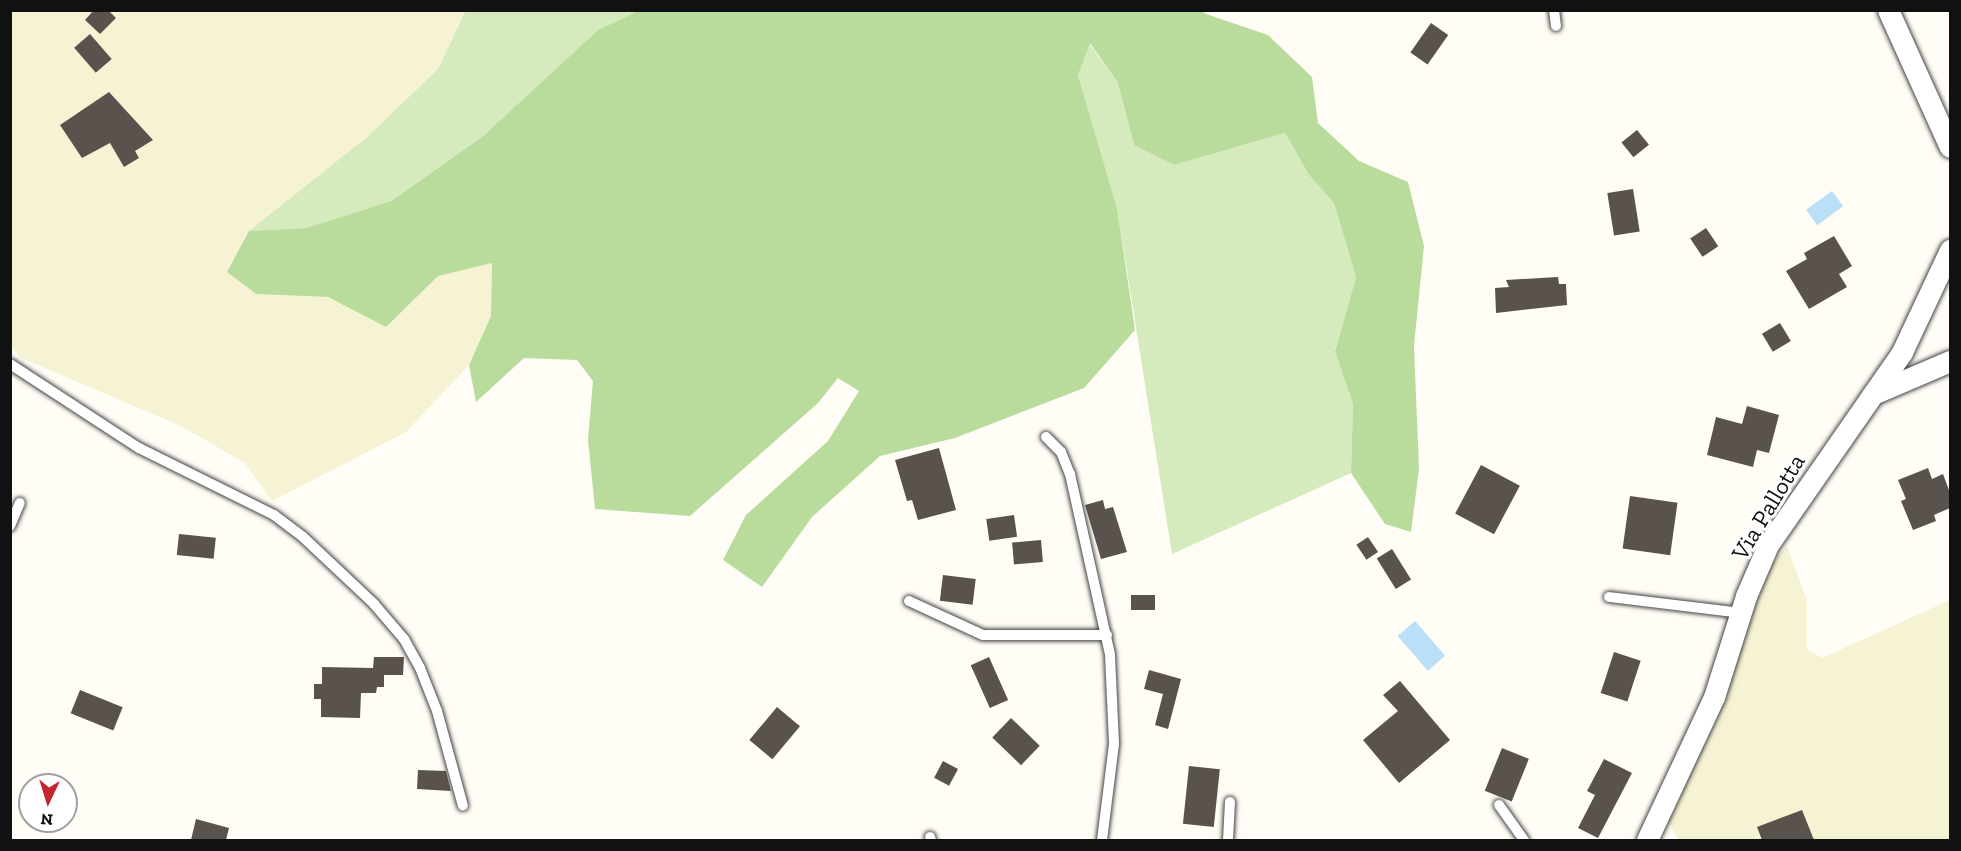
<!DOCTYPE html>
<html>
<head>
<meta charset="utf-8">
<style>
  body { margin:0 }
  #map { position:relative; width:1961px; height:851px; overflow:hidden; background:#fffdf5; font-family:"Zilla Slab",serif }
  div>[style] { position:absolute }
  .farmland>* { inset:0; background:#f6f3d4 }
  .green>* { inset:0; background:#d5ebbd }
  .forest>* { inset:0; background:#b9dc9c }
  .water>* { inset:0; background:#b9e0f7; transform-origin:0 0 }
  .building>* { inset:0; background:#5a524d; transform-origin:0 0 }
  .roads { filter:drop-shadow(0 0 2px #444) drop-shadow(0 0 2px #444) }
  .service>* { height:10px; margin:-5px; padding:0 5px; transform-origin:5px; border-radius:5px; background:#fff }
  .minor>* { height:21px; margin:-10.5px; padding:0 10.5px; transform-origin:10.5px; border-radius:10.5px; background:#fff }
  span { translate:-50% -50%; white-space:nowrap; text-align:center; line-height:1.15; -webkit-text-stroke:6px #fff; paint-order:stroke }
  .street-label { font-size:24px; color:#111 }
  .frame { position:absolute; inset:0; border:12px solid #111; pointer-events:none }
  .north { position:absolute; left:18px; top:773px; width:60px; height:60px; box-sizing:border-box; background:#fff; border:2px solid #a0a0a0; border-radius:50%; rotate:184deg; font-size:16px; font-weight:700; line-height:24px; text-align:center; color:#111 }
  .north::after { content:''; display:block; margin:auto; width:21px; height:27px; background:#c4262e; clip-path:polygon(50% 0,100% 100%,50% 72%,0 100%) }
</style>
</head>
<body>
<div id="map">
  <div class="farmland">
    <i style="clip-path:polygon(10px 11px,464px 11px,438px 69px,366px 138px,256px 294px,328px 297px,386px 327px,438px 276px,492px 262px,491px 316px,469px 365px,406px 432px,272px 501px,245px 463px,181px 426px,21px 358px,10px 346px)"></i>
    <i style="clip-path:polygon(1787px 546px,1807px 601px,1807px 649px,1822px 658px,1950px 600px,1950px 840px,1678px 840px,1668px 820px,1719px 716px,1765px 572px)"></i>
  </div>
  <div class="green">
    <i style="clip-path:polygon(465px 11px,638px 11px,598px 30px,482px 137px,391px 201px,306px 228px,249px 231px,366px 138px,438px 69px)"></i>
    <i style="clip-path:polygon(1089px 43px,1118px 83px,1134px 145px,1174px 165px,1285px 133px,1309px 175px,1334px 203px,1356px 277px,1335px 350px,1353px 404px,1351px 473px,1172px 554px,1117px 208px,1078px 75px)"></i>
  </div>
  <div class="forest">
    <i style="clip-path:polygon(638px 11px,1213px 10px,1203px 13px,1268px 35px,1312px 77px,1318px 123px,1359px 161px,1408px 182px,1424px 246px,1414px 346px,1419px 469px,1411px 532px,1385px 524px,1351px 473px,1353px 404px,1335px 351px,1356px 277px,1334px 203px,1309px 175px,1285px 133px,1174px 165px,1134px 145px,1118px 83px,1090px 43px,1078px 75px,1117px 208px,1135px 330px,1084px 388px,955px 438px,880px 456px,812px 517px,762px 587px,723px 560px,746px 515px,828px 441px,859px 391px,838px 378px,818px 403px,690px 516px,595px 509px,588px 440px,593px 381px,577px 360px,524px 358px,476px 402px,469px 365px,491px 316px,492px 263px,438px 276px,386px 327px,328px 297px,256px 294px,227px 272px,249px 231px,306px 228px,391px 201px,482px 137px,598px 30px)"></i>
  </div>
  <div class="water">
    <i style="left:1832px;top:191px;width:19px;height:32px;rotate:54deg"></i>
    <i style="left:1415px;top:621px;width:46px;height:23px;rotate:49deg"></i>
  </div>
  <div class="building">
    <i style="clip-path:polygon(94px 10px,108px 10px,116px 18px,100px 34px,85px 20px)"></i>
    <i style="left:1431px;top:23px;width:21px;height:36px;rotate:35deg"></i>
    <i style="left:90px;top:34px;width:33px;height:21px;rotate:49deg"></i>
    <i style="clip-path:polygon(109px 92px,153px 140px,135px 151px,139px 158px,124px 167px,110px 143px,82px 158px,60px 125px)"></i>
    <i style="left:1637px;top:130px;width:19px;height:20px;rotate:51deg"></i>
    <i style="left:1633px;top:189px;width:43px;height:26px;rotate:81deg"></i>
    <i style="left:1706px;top:228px;width:22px;height:19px;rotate:56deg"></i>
    <i style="clip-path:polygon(1834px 236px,1852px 266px,1839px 274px,1847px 287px,1809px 309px,1786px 271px,1807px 259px,1804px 253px)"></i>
    <i style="clip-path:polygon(1558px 277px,1559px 284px,1566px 284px,1567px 305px,1496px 313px,1495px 288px,1509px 287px,1506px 280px)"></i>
    <i style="left:1780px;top:323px;width:21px;height:21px;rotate:59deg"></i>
    <i style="clip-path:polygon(1747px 406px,1779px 415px,1769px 453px,1757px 450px,1753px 467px,1707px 455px,1716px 417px,1742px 424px)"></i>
    <i style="clip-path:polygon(939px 448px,956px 510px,918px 520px,912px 500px,907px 501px,895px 460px)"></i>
    <i style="left:1481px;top:465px;width:44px;height:55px;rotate:28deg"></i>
    <i style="clip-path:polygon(1928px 468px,1932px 479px,1943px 474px,1950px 493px,1950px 508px,1934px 515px,1936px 521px,1913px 530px,1901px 501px,1906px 499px,1898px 480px)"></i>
    <i style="left:1630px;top:496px;width:48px;height:53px;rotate:8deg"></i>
    <i style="clip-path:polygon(1103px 500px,1105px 509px,1113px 507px,1127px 552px,1101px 559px,1085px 505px)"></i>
    <i style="left:1014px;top:515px;width:22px;height:28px;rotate:82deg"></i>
    <i style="left:179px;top:534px;width:37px;height:21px;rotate:6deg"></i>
    <i style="left:1368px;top:537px;width:18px;height:14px;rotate:56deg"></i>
    <i style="left:1041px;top:540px;width:22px;height:29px;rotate:85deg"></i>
    <i style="left:1392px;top:549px;width:36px;height:18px;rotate:58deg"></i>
    <i style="left:943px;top:575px;width:33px;height:26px;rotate:7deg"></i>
    <i style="left:1155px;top:595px;width:15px;height:24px;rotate:90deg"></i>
    <i style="left:1614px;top:652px;width:28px;height:43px;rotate:18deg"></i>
    <i style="clip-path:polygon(374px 657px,404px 657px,403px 675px,384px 675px,384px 687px,377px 687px,376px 693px,361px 693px,360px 718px,321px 717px,321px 699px,314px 699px,314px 684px,322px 684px,322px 667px,373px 668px)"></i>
    <i style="left:989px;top:657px;width:47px;height:20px;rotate:66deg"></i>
    <i style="clip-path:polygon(1149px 670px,1181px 679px,1168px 729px,1155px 725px,1163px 694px,1144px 689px)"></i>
    <i style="clip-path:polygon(1400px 681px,1450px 740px,1399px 783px,1363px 740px,1398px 711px,1383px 695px)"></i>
    <i style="left:80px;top:690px;width:46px;height:25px;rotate:22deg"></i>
    <i style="left:777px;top:707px;width:30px;height:43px;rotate:40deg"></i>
    <i style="left:1011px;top:718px;width:40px;height:27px;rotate:44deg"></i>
    <i style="left:1502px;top:748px;width:29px;height:46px;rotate:22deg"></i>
    <i style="clip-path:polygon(1604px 759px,1632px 773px,1598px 838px,1578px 828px,1595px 795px,1587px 791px)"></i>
    <i style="left:943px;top:761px;width:17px;height:19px;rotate:28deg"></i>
    <i style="left:1189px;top:766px;width:31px;height:58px;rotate:6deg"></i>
    <i style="clip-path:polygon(418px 770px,446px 771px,451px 791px,417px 789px)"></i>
    <i style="clip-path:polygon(1802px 810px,1814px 840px,1762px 840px,1757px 827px)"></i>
    <i style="clip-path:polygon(196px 819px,229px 828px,226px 840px,191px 840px)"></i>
  </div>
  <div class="roads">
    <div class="service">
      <i style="left:1554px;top:10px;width:16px;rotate:83deg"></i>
      <i style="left:10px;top:364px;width:154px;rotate:33.1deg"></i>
      <i style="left:139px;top:448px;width:151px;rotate:26.4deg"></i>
      <i style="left:274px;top:515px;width:36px;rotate:37deg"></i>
      <i style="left:303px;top:537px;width:98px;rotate:43.3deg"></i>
      <i style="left:374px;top:604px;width:46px;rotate:49.4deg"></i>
      <i style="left:404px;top:639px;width:33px;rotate:61deg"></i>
      <i style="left:420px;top:668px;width:46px;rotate:68.4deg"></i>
      <i style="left:437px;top:711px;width:98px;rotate:74.7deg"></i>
      <i style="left:1046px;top:437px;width:21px;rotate:45deg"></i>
      <i style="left:1061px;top:452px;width:24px;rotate:68deg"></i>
      <i style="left:1070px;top:474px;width:185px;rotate:77.5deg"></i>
      <i style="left:1110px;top:655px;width:89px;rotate:87.4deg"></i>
      <i style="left:1114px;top:744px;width:97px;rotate:97.1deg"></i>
      <i style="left:10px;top:526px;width:25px;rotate:-67deg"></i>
      <i style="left:1609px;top:597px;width:133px;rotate:6.9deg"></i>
      <i style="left:909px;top:601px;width:81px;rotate:24.7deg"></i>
      <i style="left:983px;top:635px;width:124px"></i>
      <i style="left:1499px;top:805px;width:43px;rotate:54.5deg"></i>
      <i style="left:930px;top:837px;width:3px;rotate:72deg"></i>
      <i style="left:1228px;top:840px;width:38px;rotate:-87deg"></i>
    </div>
    <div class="minor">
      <i style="left:1888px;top:10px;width:150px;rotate:65.7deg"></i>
      <i style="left:1873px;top:394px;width:84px;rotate:-23.2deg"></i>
      <i style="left:1647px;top:840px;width:158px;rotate:-64.9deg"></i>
      <i style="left:1714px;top:697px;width:106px;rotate:-72.4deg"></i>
      <i style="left:1746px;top:596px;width:56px;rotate:-66.7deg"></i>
      <i style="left:1768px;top:545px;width:235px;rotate:-55.2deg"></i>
      <i style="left:1902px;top:352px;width:113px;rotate:-64.8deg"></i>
    </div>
  </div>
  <div class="street-label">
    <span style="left:1768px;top:507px;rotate:-59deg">Via Pallotta</span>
  </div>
  <div class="frame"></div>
  <div class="north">N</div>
</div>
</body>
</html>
